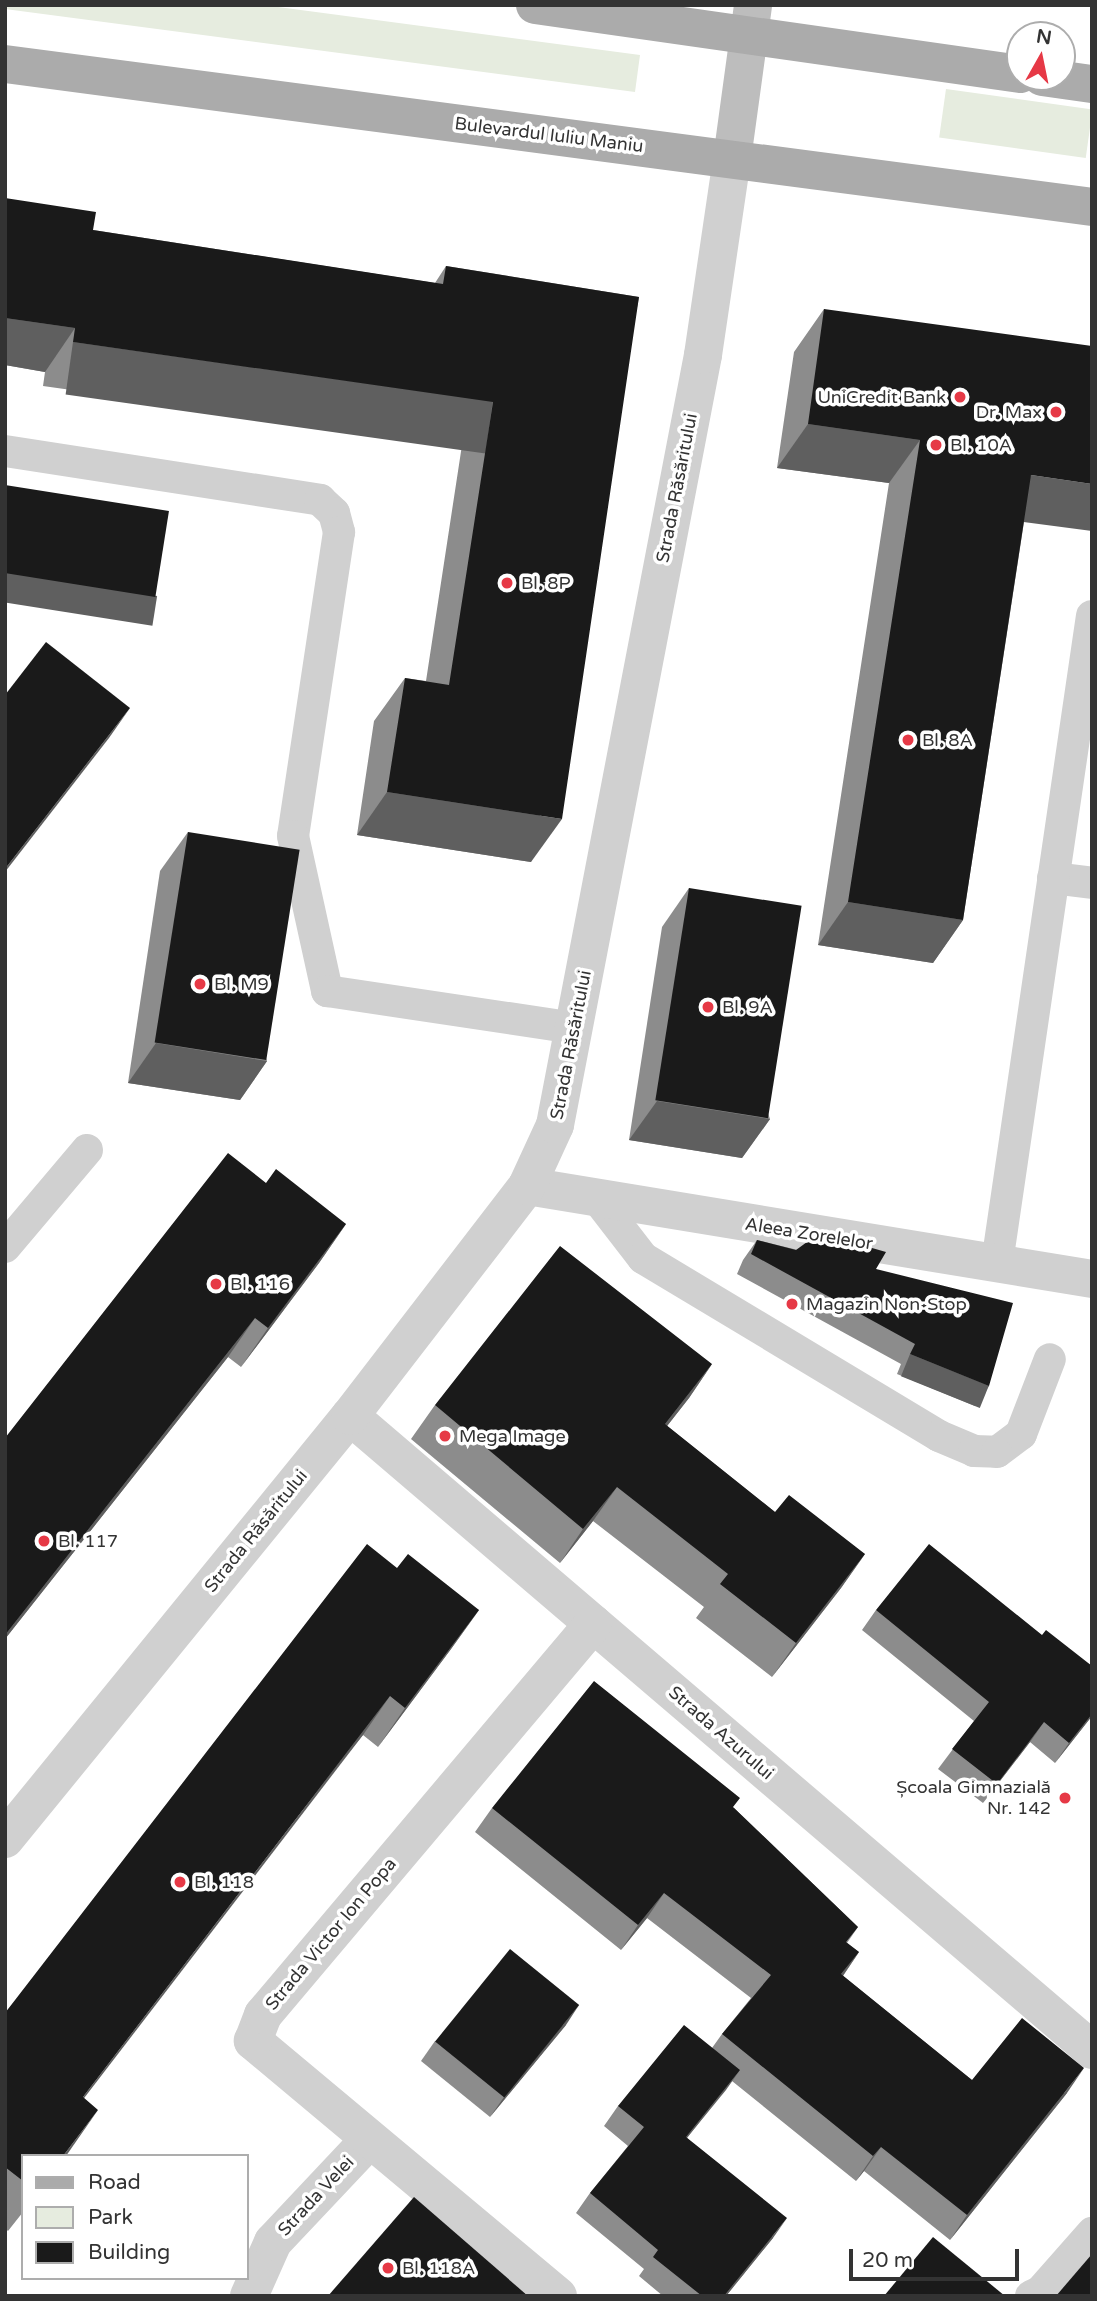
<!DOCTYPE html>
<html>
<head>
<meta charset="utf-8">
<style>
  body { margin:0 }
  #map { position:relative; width:1097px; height:2301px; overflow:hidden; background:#fff; font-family:"Varela Round",sans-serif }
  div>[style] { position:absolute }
  .green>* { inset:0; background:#e6ecdf; transform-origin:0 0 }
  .lane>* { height:32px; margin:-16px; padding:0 16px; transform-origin:16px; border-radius:16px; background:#d0d0d0 }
  .street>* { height:38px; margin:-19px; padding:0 19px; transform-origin:19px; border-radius:19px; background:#d0d0d0 }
  .secondary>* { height:38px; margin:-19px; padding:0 19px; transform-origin:19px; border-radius:19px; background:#bdbdbd }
  .primary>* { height:38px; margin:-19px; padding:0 19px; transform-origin:19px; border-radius:19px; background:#ababab }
  .wall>* { inset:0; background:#8c8c8c }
  .shaded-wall>* { inset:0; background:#5f5f5f; transform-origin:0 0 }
  .building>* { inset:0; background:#1a1a1a; transform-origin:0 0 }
  .dots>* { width:19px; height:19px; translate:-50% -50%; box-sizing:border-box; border:4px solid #fff; border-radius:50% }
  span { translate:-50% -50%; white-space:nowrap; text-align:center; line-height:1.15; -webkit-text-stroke:7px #fff; paint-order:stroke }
  .street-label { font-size:18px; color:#333 }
  .poi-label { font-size:18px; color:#333 }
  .right { translate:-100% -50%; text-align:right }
  .left { translate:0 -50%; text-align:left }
  .frame { position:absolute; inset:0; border:7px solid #333; pointer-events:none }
  .legend { position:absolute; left:21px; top:2154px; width:228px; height:126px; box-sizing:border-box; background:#fff; border:2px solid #adadad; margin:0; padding:9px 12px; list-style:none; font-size:21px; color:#333 }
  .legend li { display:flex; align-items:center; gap:14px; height:35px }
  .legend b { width:35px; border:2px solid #adadad }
  .north { position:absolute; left:1006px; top:21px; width:70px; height:70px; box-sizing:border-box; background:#fff; border:2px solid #adadad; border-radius:50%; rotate:9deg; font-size:19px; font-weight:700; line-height:28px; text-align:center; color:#333 }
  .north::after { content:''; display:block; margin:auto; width:24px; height:32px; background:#e63946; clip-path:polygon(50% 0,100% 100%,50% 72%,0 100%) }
  .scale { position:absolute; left:849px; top:2249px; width:170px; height:32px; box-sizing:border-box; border:4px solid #333; border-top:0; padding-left:9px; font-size:21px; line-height:24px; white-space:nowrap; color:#333; -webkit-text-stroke:5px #fff; paint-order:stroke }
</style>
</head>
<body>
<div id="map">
  <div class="green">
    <i style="clip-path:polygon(5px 5px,263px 5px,640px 55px,635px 92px,5px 9px)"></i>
    <i style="left:946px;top:89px;width:148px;height:49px;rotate:8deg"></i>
  </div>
  <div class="lane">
    <i style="left:5px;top:451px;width:319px;rotate:8.8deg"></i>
    <i style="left:320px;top:500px;width:19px;rotate:43deg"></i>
    <i style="left:334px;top:513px;width:20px;rotate:75deg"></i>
    <i style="left:339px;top:532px;width:307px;rotate:98.6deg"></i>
    <i style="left:293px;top:836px;width:159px;rotate:77.6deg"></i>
    <i style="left:327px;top:991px;width:251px;rotate:8.5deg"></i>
    <i style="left:1053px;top:878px;width:39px;rotate:7deg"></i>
    <i style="left:599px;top:1201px;width:72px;rotate:52.3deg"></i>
    <i style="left:643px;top:1258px;width:345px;rotate:31deg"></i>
    <i style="left:939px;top:1436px;width:38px;rotate:23deg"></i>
    <i style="left:974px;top:1451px;width:23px;rotate:2deg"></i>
    <i style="left:997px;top:1452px;width:30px;rotate:-37deg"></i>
    <i style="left:1021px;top:1434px;width:80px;rotate:-68.9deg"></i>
    <i style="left:5px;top:1247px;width:127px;rotate:-49.8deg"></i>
    <i style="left:997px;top:1263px;width:654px;rotate:-81.65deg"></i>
    <i style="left:1031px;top:2296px;width:10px;rotate:-24deg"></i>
    <i style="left:1040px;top:2292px;width:79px;rotate:-48.6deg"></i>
  </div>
  <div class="street">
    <i style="left:527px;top:1186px;width:573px;rotate:9.35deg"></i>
    <i style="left:350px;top:1416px;width:976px;rotate:40.51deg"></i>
    <i style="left:5px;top:1839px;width:546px;rotate:-50.8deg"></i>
    <i style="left:350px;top:1416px;width:290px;rotate:-52.4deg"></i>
    <i style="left:527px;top:1186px;width:67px;rotate:-65.3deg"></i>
    <i style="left:555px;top:1125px;width:784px;rotate:-79.12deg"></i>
    <i style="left:703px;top:355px;width:198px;rotate:-81.6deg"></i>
    <i style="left:249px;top:2296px;width:59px;rotate:-66deg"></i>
    <i style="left:273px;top:2242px;width:141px;rotate:-46.7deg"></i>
    <i style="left:558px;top:2296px;width:398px;rotate:-140.1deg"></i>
    <i style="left:253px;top:2041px;width:28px;rotate:-69deg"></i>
    <i style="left:263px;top:2015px;width:512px;rotate:-49.84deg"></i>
  </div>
  <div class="secondary">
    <i style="left:732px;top:159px;width:155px;rotate:-82.2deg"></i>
  </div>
  <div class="primary">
    <i style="left:535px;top:5px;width:490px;rotate:8.1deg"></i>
    <i style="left:5px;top:64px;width:1096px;rotate:7.49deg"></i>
    <i style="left:1042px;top:77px;width:50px;rotate:8deg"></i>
  </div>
  <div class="wall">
    <i style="clip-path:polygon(5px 198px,93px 230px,435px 283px,446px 266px,639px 297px,531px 862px,357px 835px,374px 721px,405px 678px,426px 681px,462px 445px,43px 386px,45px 372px,5px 365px)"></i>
    <i style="clip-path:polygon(824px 309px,1024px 522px,963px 920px,933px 963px,818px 945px,889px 483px,777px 468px,794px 352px)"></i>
    <i style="clip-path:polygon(188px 832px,267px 1061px,240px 1100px,128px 1083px,160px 871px)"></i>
    <i style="clip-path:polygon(689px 888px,770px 1119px,742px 1158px,629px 1140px,662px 927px)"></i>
    <i style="clip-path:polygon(266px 1183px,346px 1224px,319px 1263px,241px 1367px,228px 1357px,5px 1639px,5px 1438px)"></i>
    <i style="clip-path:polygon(757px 1240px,876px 1269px,989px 1386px,975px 1406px,897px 1374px,901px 1364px,737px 1274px,743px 1260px)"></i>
    <i style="clip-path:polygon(712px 1364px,689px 1398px,667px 1426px,775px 1512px,865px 1554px,841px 1588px,772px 1677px,696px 1618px,704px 1607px,593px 1521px,560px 1563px,411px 1439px,435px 1405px)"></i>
    <i style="clip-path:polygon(397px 1568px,479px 1610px,451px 1649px,378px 1747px,363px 1735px,23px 2156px,23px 2212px,8px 2231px,5px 2228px,5px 2013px)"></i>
    <i style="clip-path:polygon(876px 1610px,1042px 1635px,1092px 1666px,1092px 1716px,1055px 1763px,1030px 1742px,983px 1803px,938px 1769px,974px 1721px,862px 1630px)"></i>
    <i style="clip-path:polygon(492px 1808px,734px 1808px,858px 1927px,847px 1943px,859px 1952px,843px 1976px,972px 2080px,1067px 2093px,950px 2240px,864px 2171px,856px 2181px,732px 2081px,687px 2138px,773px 2238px,726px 2296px,663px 2296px,639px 2276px,644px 2269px,576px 2213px,590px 2193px,628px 2146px,604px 2126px,618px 2106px,712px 2048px,722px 2034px,751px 1998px,647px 1918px,621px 1950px,475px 1832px)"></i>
    <i style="clip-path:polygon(566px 2025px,490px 2117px,421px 2061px,435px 2041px)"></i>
  </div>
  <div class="shaded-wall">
    <i style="clip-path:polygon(5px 318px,75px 328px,45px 372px,5px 365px)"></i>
    <i style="left:73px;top:342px;width:424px;height:53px;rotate:8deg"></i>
    <i style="clip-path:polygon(808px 424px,920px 440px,889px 483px,777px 468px)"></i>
    <i style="clip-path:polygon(1031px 475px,1092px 484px,1092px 531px,1001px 519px)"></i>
    <i style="left:5px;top:572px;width:154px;height:30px;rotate:9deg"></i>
    <i style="clip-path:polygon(130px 708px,109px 738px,5px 872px,5px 869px)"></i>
    <i style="clip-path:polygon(387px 792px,562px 819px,531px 862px,357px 835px)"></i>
    <i style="clip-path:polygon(848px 902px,963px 920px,933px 963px,818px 945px)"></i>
    <i style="clip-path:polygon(156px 1043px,267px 1061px,240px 1100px,128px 1083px)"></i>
    <i style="clip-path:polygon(657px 1101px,770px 1119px,742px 1158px,629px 1140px)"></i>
    <i style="clip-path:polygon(346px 1224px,319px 1263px,241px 1367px,268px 1328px)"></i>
    <i style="clip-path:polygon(255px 1318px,228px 1357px,5px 1639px,5px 1635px)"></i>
    <i style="left:910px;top:1354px;width:85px;height:24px;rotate:22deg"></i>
    <i style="clip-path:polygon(712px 1364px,689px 1398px,642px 1458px,665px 1424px)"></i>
    <i style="clip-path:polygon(617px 1487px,593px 1521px,560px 1563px,583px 1529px)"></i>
    <i style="clip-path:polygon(865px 1554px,841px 1588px,772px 1677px,796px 1643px)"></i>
    <i style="clip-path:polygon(479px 1610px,451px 1649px,378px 1747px,405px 1708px)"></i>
    <i style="clip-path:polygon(390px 1696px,363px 1735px,55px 2136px,83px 2097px)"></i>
    <i style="clip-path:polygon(1092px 1714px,1092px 1716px,1055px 1763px,1069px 1743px)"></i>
    <i style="clip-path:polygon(1044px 1722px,1030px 1742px,983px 1803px,997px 1784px)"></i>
    <i style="clip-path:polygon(664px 1893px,647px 1918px,621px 1950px,638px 1925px)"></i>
    <i style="clip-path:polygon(859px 1952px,842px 1977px,841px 1974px)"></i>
    <i style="clip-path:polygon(579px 2005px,566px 2025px,490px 2117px,504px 2097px)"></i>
    <i style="clip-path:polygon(1084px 2068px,1067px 2093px,950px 2240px,967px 2215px)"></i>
    <i style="clip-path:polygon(740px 2070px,726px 2090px,672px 2156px,686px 2137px)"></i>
    <i style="clip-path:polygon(98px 2110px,66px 2156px,63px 2156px)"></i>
    <i style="clip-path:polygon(881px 2147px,864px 2171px,856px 2181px,873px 2156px)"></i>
    <i style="clip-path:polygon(787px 2218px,773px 2238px,726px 2296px,724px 2296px)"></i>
  </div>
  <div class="building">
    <i style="clip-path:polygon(5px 198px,96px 212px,93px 230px,443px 284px,446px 266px,639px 297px,562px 819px,387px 792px,405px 678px,449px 685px,493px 402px,73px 342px,75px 328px,5px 318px)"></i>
    <i style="clip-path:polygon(824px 309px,1092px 346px,1092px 484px,1031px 475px,963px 920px,848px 902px,920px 440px,808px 424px)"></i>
    <i style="left:5px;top:485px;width:166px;height:87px;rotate:9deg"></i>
    <i style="clip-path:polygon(46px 642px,130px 708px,5px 869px,5px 695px)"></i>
    <i style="left:188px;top:832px;width:113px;height:213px;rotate:9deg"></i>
    <i style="left:689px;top:888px;width:114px;height:215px;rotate:9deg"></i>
    <i style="clip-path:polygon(228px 1153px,266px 1183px,276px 1169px,346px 1224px,268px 1328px,255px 1318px,5px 1635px,5px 1438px)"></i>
    <i style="clip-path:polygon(818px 1234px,830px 1236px,886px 1252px,876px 1269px,1013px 1303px,989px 1386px,910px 1354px,915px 1344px,751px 1254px,757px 1240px,796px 1250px)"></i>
    <i style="clip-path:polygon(560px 1246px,712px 1364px,665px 1424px,775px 1512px,789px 1495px,865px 1554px,796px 1643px,720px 1584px,728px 1574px,617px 1487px,583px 1529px,435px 1405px)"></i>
    <i style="clip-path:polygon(367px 1544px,397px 1568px,408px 1554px,479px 1610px,405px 1708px,390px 1696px,83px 2097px,98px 2110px,63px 2156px,23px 2156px,23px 2181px,5px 2167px,5px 2013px)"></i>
    <i style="clip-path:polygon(929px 1544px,1042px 1635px,1046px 1630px,1092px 1666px,1092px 1714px,1069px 1743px,1044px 1722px,997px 1784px,952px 1749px,989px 1702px,876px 1610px)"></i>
    <i style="clip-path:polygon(594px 1681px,740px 1798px,733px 1807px,858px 1927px,846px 1942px,859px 1952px,841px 1974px,972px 2080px,1022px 2018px,1084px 2068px,967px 2215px,881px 2147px,873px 2156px,722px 2034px,771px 1975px,664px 1893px,638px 1925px,492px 1808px)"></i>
    <i style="left:510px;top:1949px;width:89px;height:119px;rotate:39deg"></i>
    <i style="clip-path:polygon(684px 2025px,740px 2070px,686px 2137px,787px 2218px,724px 2296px,702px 2296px,653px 2257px,658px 2250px,590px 2193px,644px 2127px,618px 2106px)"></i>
    <i style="clip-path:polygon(414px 2197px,528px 2296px,328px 2296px)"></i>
    <i style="clip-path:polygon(933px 2237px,1005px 2296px,884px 2296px)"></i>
    <i style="clip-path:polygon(1092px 2254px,1092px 2296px,1056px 2296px)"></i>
  </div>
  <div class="dots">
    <i style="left:960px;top:397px;background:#e63946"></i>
    <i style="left:1056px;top:412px;background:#e63946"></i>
    <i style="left:936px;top:445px;background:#e63946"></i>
    <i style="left:507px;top:583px;background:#e63946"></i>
    <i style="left:908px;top:740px;background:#e63946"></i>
    <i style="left:200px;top:984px;background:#e63946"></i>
    <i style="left:708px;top:1007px;background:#e63946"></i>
    <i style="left:216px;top:1284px;background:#e63946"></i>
    <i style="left:792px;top:1304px;background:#e63946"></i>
    <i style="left:445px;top:1436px;background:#e63946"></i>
    <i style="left:44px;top:1541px;background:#e63946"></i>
    <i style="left:1065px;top:1798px;background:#e63946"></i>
    <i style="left:180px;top:1882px;background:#e63946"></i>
    <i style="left:388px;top:2268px;background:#e63946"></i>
  </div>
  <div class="street-label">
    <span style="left:549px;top:135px;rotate:7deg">Bulevardul Iuliu Maniu</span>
    <span style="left:677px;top:488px;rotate:-79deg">Strada Răsăritului</span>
    <span style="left:571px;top:1045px;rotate:-79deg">Strada Răsăritului</span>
    <span style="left:809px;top:1234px;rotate:9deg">Aleea Zorelelor</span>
    <span style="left:256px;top:1531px;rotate:-51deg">Strada Răsăritului</span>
    <span style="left:721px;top:1733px;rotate:41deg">Strada Azurului</span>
    <span style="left:331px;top:1934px;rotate:-50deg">Strada Victor Ion Popa</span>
    <span style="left:316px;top:2196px;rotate:-47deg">Strada Velei</span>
  </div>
  <div class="poi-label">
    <span class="right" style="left:946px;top:397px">UniCredit Bank</span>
    <span class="right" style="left:1042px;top:412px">Dr. Max</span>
    <span class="left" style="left:950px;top:445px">Bl. 10A</span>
    <span class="left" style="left:521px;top:583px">Bl. 8P</span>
    <span class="left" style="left:922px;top:740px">Bl. 8A</span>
    <span class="left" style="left:214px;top:984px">Bl. M9</span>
    <span class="left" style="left:722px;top:1007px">Bl. 9A</span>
    <span class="left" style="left:230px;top:1284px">Bl. 116</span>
    <span class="left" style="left:806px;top:1304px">Magazin Non-Stop</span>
    <span class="left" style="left:459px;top:1436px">Mega Image</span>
    <span class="left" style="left:58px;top:1541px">Bl. 117</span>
    <span class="right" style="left:1051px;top:1798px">Școala Gimnazială<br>Nr. 142</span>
    <span class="left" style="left:194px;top:1882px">Bl. 118</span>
    <span class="left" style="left:402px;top:2268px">Bl. 118A</span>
  </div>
  <div class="frame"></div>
  <ul class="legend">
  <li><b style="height:9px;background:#ababab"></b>Road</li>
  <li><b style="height:19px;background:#e6ecdf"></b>Park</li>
  <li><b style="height:19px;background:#1a1a1a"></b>Building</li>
  </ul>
  <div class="north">N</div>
  <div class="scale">20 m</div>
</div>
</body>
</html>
